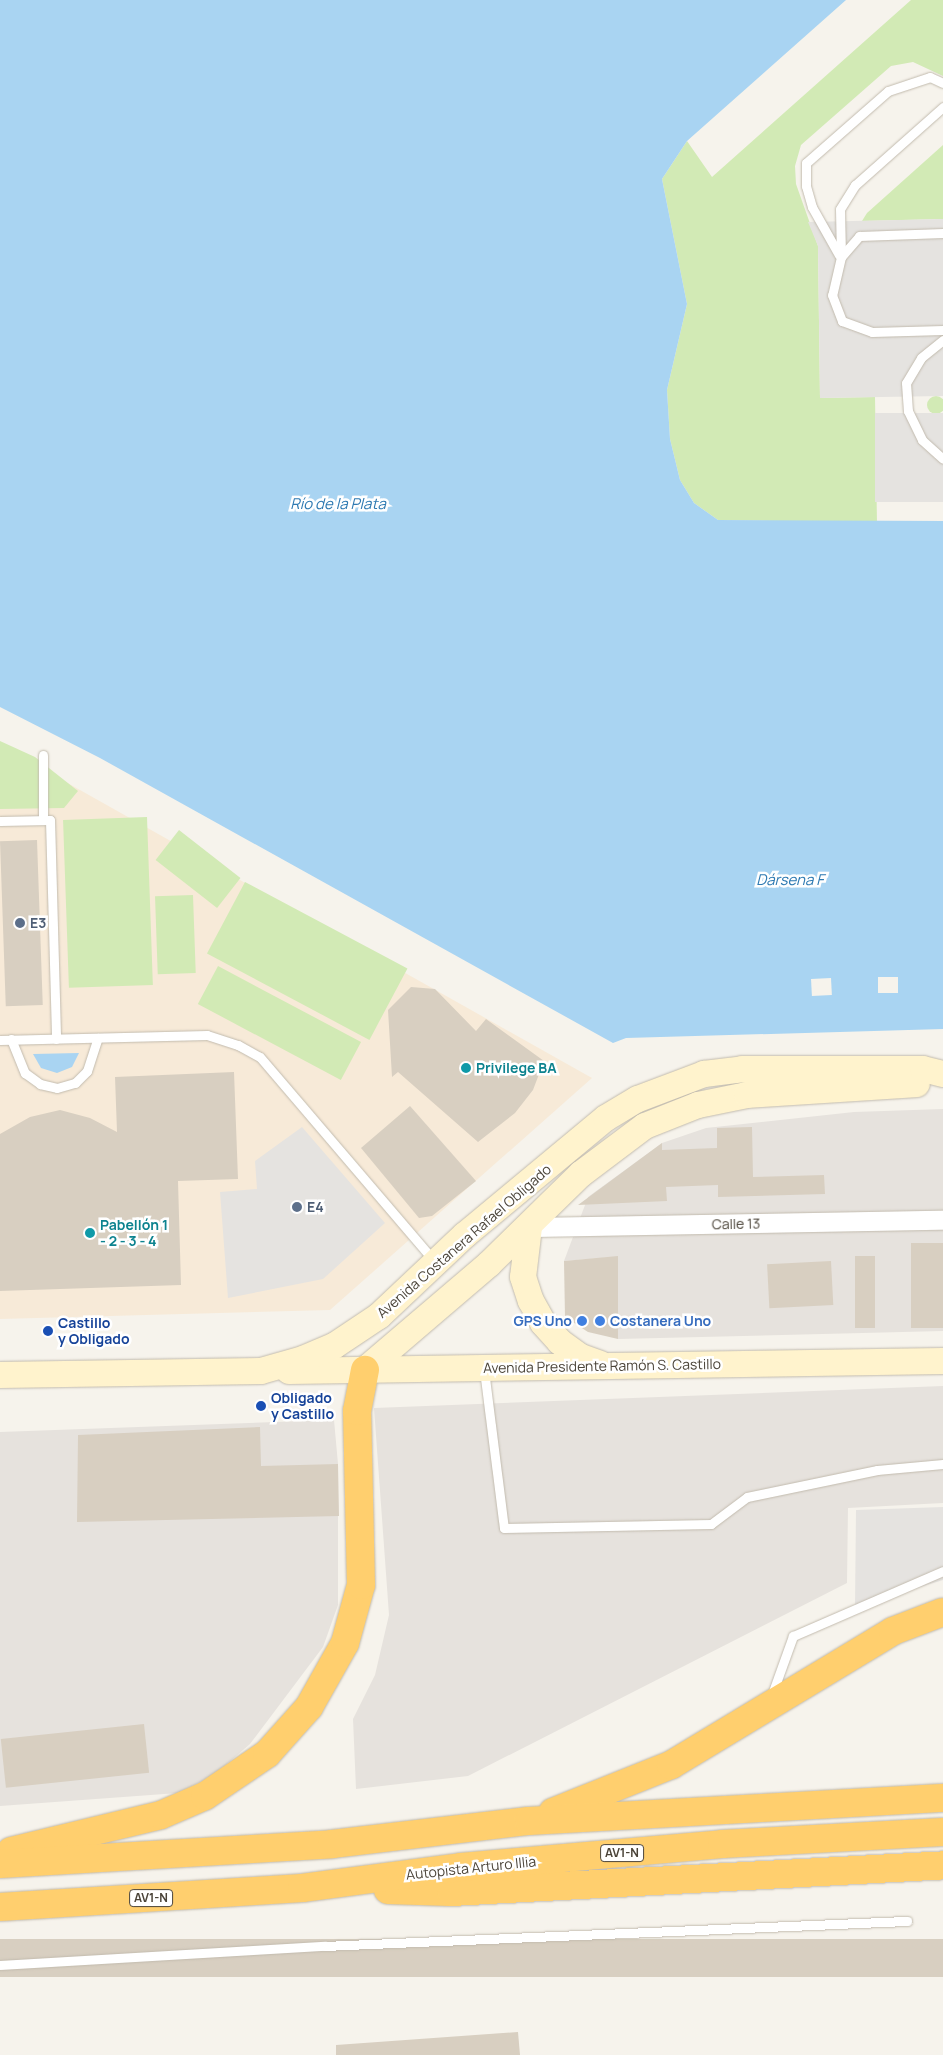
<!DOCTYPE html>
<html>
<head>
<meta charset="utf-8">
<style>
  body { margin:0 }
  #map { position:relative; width:943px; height:2055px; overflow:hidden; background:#f6f3ec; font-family:Manrope,sans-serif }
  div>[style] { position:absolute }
  .commercial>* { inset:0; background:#f7ead8 }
  .industrial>* { inset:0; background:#e6e2dd }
  .green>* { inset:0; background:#d2eab5; transform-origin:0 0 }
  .round { border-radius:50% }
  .parking>* { inset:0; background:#e5e3e0; transform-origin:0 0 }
  .water>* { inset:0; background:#a9d4f2 }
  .pier>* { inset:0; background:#f6f3ec; transform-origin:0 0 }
  .building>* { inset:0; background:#d8cfc1; transform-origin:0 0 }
  .roads { filter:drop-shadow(0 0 1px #c2bbae) drop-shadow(0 0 1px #c2bbae) }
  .lane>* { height:9px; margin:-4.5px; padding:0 4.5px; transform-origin:4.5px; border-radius:4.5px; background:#fff }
  .street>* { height:19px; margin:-9.5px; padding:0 9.5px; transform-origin:9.5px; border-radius:9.5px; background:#fff }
  .secondary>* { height:26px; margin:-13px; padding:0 13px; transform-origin:13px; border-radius:13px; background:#fff3cd }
  .highway>* { height:28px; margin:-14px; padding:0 14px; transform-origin:14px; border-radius:14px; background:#ffcf6e }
  .dots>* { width:14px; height:14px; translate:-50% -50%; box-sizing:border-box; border:2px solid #fff; border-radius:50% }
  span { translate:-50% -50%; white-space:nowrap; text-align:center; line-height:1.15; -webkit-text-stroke:5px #fff; paint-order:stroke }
  .shield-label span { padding:1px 4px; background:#fff; border:1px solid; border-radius:4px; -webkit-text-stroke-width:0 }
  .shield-label { font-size:12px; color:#4b4439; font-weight:700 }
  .service-label { font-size:14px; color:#4e5e75; font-weight:700 }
  .left { translate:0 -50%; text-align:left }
  .culture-label { font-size:14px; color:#0d838f; font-weight:700 }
  .street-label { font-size:14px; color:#4b4439 }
  .shop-label { font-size:14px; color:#366cbe; font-weight:700 }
  .right { translate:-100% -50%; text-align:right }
  .transit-label { font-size:14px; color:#164399; font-weight:700 }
  .water-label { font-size:15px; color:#2e7ab2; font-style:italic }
</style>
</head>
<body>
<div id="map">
  <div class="commercial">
    <i style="clip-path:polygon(0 745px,592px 1078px,330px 1310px,0 1319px)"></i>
  </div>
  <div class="industrial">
    <i style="clip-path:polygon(943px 1109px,943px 1331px,618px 1339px,615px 1257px,564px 1261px,588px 1197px,662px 1143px,706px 1128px,854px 1112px)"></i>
    <i style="clip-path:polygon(943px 1386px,943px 1503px,848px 1508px,847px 1583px,468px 1776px,356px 1789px,353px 1719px,375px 1675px,389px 1615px,374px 1408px)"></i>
    <i style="clip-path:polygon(334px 1420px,338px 1464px,338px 1605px,323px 1647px,250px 1744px,214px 1775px,178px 1793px,0 1806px,0 1432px)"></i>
  </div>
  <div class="green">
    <i style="clip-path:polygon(911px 0,943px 0,943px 76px,913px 62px,891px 66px,801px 145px,795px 166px,796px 184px,818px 246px,820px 398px,875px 397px,877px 523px,718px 520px,694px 503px,680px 480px,670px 439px,667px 390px,687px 304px,662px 179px,687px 141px,712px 177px)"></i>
    <i style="clip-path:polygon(943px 145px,943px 219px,862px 221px,867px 213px)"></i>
    <i class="round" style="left:927px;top:396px;width:18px;height:18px"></i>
    <i style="clip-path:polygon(0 741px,35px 757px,78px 791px,64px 808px,0 809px)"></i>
    <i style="left:147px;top:817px;width:168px;height:84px;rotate:88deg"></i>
    <i style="left:179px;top:830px;width:78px;height:38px;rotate:38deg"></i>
    <i style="left:245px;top:882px;width:184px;height:81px;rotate:28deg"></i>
    <i style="left:193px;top:895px;width:78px;height:38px;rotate:88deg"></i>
    <i style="left:218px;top:966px;width:162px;height:43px;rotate:28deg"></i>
  </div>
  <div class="parking">
    <i style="clip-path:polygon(943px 219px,943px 396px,820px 398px,818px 246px,808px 222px)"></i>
    <i style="left:943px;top:413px;width:89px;height:68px;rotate:90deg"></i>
    <i style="clip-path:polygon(302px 1127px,385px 1223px,323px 1279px,228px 1298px,220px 1192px,257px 1189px,255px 1161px)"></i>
    <i style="clip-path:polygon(943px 1507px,943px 1580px,855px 1607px,856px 1510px)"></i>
  </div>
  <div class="water">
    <i style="clip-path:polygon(0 0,846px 0,687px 141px,662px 179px,687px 304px,667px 390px,670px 439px,680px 480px,694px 503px,718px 520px,943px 521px,943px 1029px,626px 1038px,613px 1043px,100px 758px,0 707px)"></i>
    <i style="clip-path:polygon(79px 1053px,72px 1067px,57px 1073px,41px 1068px,33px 1054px)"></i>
  </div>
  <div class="pier">
    <i style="left:898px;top:977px;width:16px;height:20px;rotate:90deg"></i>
    <i style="left:831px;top:978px;width:17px;height:20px;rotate:87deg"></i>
  </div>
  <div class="building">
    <i style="left:37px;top:840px;width:165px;height:37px;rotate:88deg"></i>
    <i style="clip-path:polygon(411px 987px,435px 989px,476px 1031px,486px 1019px,544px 1061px,533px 1090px,515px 1113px,478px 1142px,398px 1072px,392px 1077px,388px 1010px)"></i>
    <i style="clip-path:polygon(234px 1072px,238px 1179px,178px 1181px,181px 1285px,0 1291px,0 1134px,30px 1117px,60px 1110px,90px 1118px,117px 1132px,115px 1077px)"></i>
    <i style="clip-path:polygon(410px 1106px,476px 1181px,432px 1216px,419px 1218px,361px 1148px)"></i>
    <i style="clip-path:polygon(752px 1127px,753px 1177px,824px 1175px,825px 1194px,718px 1197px,718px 1185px,666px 1187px,667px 1201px,578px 1205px,662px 1143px,662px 1150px,717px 1148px,717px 1128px)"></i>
    <i style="left:943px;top:1243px;width:85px;height:32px;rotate:90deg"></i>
    <i style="clip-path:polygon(618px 1256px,618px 1339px,588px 1332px,565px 1317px,564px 1261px)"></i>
    <i style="left:855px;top:1256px;width:20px;height:72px"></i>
    <i style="left:831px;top:1261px;width:44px;height:64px;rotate:87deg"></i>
    <i style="clip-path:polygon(260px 1427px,261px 1466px,338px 1464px,339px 1516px,77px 1522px,78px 1435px)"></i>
    <i style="left:144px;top:1724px;width:49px;height:144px;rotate:84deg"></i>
    <i style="left:943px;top:1939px;width:38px;height:945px;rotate:90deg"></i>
    <i style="clip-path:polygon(518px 2032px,520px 2055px,336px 2055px,336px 2045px)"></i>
  </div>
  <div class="roads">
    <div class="lane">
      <i style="left:943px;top:107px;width:118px;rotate:138.4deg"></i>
      <i style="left:855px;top:185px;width:28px;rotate:122deg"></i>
      <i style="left:840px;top:209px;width:48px;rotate:88.8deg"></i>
      <i style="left:841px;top:257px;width:39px;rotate:103deg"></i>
      <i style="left:832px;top:295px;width:28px;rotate:69deg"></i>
      <i style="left:842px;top:321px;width:32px;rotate:20deg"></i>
      <i style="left:872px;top:332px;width:71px;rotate:-1.6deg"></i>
      <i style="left:839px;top:255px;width:55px;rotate:-119.4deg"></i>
      <i style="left:812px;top:207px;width:22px;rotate:-106deg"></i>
      <i style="left:806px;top:186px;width:23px;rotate:-90deg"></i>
      <i style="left:806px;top:163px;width:109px;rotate:-41.3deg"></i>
      <i style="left:888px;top:91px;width:44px;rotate:-18.4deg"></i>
      <i style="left:930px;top:77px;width:14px;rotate:25deg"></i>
      <i style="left:841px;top:257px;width:28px;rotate:-49deg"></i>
      <i style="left:859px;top:236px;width:84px;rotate:-2deg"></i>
      <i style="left:943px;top:340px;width:28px;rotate:141deg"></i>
      <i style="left:921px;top:358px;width:29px;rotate:121deg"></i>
      <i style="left:906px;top:383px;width:28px;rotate:86deg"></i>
      <i style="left:908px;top:411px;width:32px;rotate:64deg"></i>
      <i style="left:922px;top:440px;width:28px;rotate:42deg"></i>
      <i style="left:43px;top:820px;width:65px;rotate:-90deg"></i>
      <i style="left:0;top:821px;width:50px;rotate:-1.1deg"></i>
      <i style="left:50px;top:820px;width:219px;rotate:88.4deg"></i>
      <i style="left:11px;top:1039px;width:37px;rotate:68deg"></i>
      <i style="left:25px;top:1073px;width:19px;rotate:36deg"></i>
      <i style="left:40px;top:1084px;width:17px;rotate:13deg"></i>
      <i style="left:57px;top:1088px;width:19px;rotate:-16deg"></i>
      <i style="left:75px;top:1083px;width:17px;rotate:-45deg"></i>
      <i style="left:87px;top:1071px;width:35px;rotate:-72deg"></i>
      <i style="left:0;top:1040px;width:207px;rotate:-1.4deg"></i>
      <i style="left:207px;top:1035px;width:33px;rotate:18deg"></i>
      <i style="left:238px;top:1045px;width:25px;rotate:29deg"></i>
      <i style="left:260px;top:1057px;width:268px;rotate:49.5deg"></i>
      <i style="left:484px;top:1370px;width:159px;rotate:82.8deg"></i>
      <i style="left:504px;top:1528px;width:207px;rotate:-1.1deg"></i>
      <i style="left:711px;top:1524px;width:45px;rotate:-36.9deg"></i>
      <i style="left:747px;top:1497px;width:133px;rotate:-11.7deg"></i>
      <i style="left:877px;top:1470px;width:66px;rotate:-5.2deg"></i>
      <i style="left:771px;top:1697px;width:65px;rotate:-70.2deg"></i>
      <i style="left:793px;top:1636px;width:163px;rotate:-23.4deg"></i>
      <i style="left:0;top:1965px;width:325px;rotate:-3.4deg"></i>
      <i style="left:324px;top:1946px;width:584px;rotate:-2.46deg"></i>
    </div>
    <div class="street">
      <i style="left:529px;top:1227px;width:414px;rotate:-1deg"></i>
    </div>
    <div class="secondary">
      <i style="left:529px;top:1227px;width:50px;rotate:96.8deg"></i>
      <i style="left:523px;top:1277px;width:25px;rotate:72deg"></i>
      <i style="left:531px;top:1301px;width:25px;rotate:61deg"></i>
      <i style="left:543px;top:1323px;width:25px;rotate:48deg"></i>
      <i style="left:560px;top:1342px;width:26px;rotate:36deg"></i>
      <i style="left:581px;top:1357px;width:20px;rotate:20deg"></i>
      <i style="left:365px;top:1370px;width:163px;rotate:-40.5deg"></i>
      <i style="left:489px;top:1264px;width:129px;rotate:-44.4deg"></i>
      <i style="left:581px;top:1174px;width:80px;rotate:-36.9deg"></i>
      <i style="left:645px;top:1126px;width:57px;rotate:-21.6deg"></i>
      <i style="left:698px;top:1105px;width:50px;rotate:-11.5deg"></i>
      <i style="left:747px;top:1095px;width:170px;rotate:-3.7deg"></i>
      <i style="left:289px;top:1371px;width:654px;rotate:-0.88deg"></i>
      <i style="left:0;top:1375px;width:261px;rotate:-0.9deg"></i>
      <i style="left:261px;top:1371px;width:44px;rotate:-15.9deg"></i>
      <i style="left:303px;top:1359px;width:34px;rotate:-23deg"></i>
      <i style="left:334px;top:1346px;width:54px;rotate:-33.7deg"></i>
      <i style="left:379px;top:1316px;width:118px;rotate:-43.3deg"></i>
      <i style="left:465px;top:1235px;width:183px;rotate:-39.7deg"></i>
      <i style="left:606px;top:1118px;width:37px;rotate:-31deg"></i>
      <i style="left:638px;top:1099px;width:71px;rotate:-20.7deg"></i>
      <i style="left:704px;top:1074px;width:38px;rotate:-7deg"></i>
      <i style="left:742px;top:1069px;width:181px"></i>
      <i style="left:923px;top:1069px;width:21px;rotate:14deg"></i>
    </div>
    <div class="highway">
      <i style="left:553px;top:1812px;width:127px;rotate:-21.7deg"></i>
      <i style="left:671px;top:1765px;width:259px;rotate:-31.1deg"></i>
      <i style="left:893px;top:1631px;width:53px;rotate:-20.8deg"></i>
      <i style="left:11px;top:1851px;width:154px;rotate:-13.5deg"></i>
      <i style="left:161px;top:1815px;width:48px;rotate:-23.4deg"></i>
      <i style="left:205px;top:1796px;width:75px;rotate:-34.1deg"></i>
      <i style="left:267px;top:1754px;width:63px;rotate:-48.2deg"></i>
      <i style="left:309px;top:1707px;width:73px;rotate:-60.6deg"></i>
      <i style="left:345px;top:1643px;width:60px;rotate:-74.6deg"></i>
      <i style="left:361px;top:1585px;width:174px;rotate:-91.3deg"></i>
      <i style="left:357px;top:1411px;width:42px;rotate:-79deg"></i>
      <i style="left:0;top:1864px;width:333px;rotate:-3.4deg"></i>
      <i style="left:332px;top:1844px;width:198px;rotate:-6.7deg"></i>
      <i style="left:529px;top:1821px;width:415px;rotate:-3.2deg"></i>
      <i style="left:388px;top:1890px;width:63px;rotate:1.8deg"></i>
      <i style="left:451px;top:1892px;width:493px;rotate:-3.1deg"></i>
      <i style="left:0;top:1907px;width:303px;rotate:-3.6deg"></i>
      <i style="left:302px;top:1888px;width:160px;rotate:-7.5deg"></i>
      <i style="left:461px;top:1867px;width:262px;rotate:-5deg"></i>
      <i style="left:722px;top:1844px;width:221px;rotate:-3.1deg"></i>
    </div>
  </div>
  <div class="dots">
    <i style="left:20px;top:923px;background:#5c6f8a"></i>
    <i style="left:466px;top:1068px;background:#0f9aa8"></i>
    <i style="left:297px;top:1207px;background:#5c6f8a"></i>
    <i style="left:90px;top:1233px;background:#0f9aa8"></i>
    <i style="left:582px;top:1321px;background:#3f7fe0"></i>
    <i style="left:600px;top:1321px;background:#3f7fe0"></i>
    <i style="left:48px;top:1331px;background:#1a4fb4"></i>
    <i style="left:261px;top:1406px;background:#1a4fb4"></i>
  </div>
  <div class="shield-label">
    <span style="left:622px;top:1853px">AV1-N</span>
    <span style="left:151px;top:1898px">AV1-N</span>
  </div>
  <div class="service-label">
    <span class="left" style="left:30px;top:923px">E3</span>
    <span class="left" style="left:307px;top:1207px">E4</span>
  </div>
  <div class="culture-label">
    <span class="left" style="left:476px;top:1068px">Privilege BA</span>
    <span class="left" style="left:100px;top:1233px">Pabellón 1<br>- 2 - 3 - 4</span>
  </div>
  <div class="street-label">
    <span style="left:736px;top:1224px;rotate:-1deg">Calle 13</span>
    <span style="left:464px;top:1241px;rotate:-41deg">Avenida Costanera Rafael Obligado</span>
    <span style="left:602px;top:1366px;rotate:-1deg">Avenida Presidente Ramón S. Castillo</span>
    <span style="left:471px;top:1868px;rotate:-6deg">Autopista Arturo Illia</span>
  </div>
  <div class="shop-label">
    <span class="right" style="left:572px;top:1321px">GPS Uno</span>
    <span class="left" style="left:610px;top:1321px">Costanera Uno</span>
  </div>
  <div class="transit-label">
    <span class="left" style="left:58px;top:1331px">Castillo<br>y Obligado</span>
    <span class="left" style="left:271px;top:1406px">Obligado<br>y Castillo</span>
  </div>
  <div class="water-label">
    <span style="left:338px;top:504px">Río de la Plata</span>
    <span style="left:790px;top:880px">Dársena F</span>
  </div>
</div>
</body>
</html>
